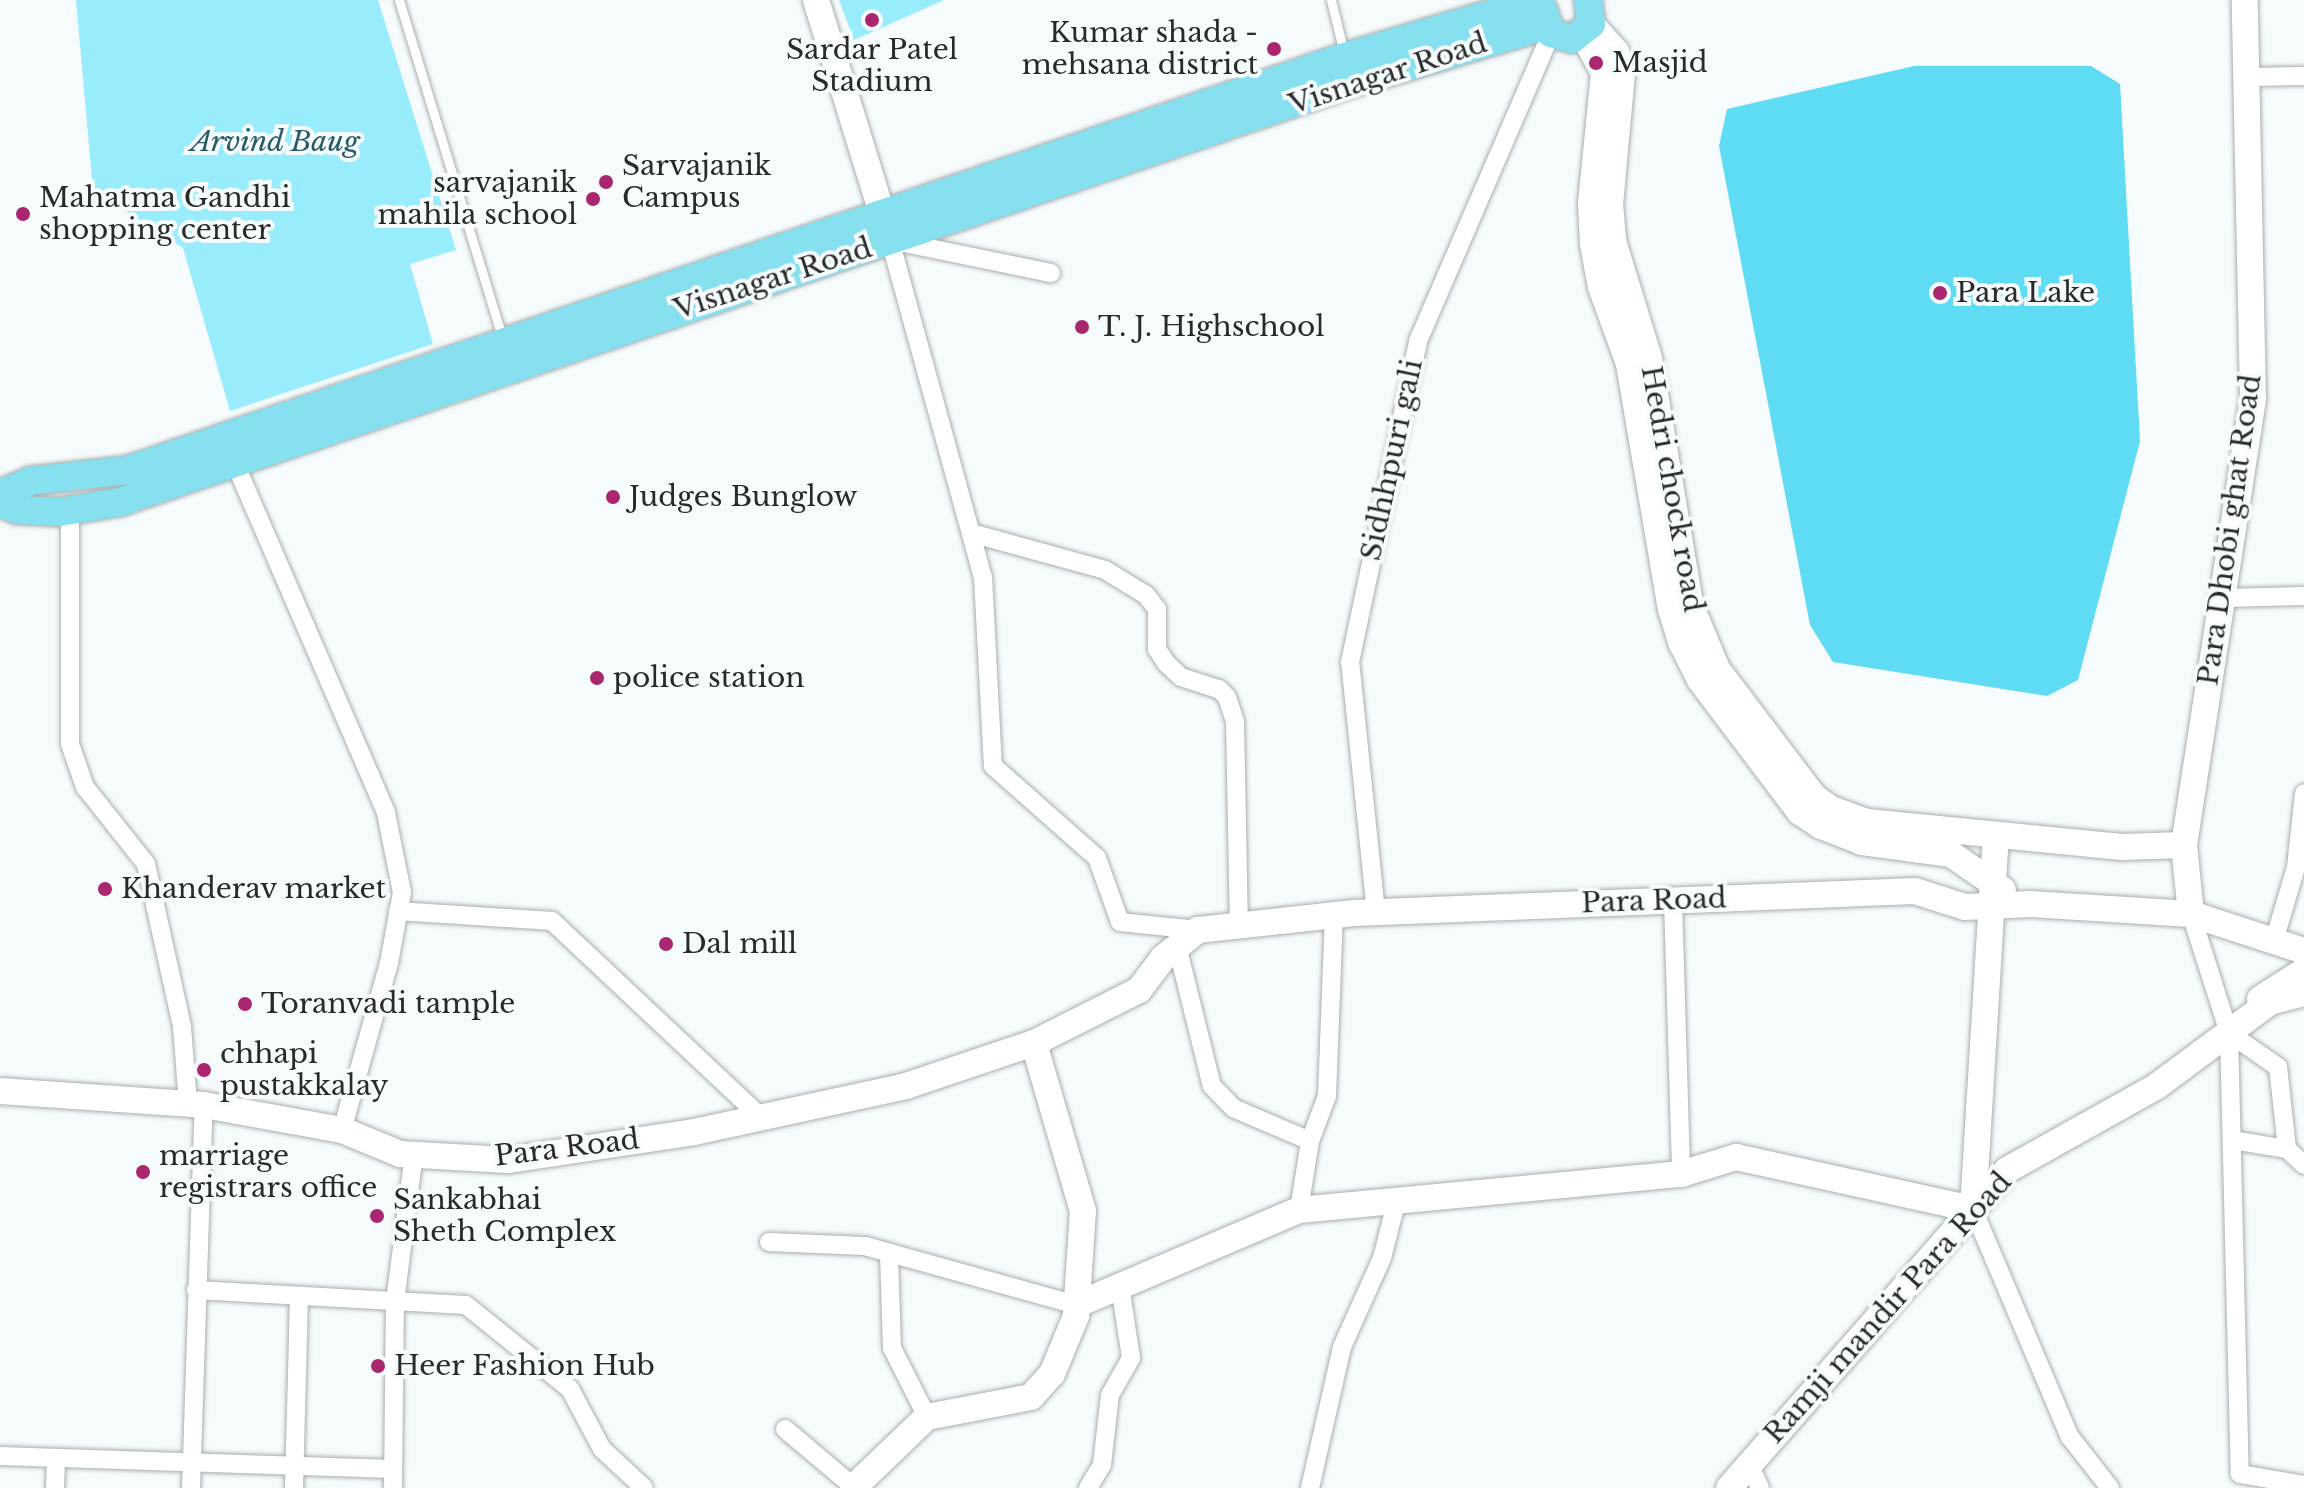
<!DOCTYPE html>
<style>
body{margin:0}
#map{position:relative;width:2304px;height:1488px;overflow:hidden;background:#f6fcfd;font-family:"Libre Baskerville",serif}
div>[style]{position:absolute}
.green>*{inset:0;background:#98ecfc}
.water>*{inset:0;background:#5fdcf3}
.roads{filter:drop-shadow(0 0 2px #a9aeaf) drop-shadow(0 0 2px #a9aeaf)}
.lane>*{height:9px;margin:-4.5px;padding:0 4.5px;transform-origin:4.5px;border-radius:4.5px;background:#fff}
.street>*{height:18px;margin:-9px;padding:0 9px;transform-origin:9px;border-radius:9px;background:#fff}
.secondary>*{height:26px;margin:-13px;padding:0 13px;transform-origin:13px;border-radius:13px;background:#fff}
.primary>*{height:28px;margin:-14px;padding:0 14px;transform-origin:14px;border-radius:14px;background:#86e0ef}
.dots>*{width:22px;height:22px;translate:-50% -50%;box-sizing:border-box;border:4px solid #f6fcfd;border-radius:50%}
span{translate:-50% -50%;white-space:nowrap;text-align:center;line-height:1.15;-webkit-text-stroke:8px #f6fcfd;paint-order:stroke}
.poi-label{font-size:28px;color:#292b2b}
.right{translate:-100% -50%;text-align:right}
.left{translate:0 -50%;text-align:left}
.street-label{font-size:28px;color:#292b2b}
.park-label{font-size:28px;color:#275b65;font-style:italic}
</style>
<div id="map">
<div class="green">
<i style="clip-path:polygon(76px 0,378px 0,456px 250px,410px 264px,433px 344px,230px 411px,183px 248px,93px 190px)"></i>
<i style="clip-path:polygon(839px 0,944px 0,854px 40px)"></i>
</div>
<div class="water">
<i style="clip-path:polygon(1914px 66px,2091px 66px,2120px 84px,2140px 441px,2078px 680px,2047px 696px,1833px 662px,1810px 625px,1719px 146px,1727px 109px)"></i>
</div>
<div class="roads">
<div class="lane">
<i style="left:399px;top:0;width:357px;rotate:73deg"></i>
<i style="left:1331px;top:0;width:55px;rotate:76.2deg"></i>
</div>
<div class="street">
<i style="left:2250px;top:77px;width:54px;rotate:-1.1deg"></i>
<i style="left:1051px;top:273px;width:164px;rotate:-168.4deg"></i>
<i style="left:890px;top:240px;width:350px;rotate:74.6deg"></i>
<i style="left:983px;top:577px;width:189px;rotate:87deg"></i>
<i style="left:993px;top:766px;width:139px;rotate:41.5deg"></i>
<i style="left:1097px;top:858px;width:68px;rotate:70.2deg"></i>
<i style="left:1120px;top:922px;width:78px;rotate:5.9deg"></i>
<i style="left:231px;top:454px;width:391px;rotate:66.6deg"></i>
<i style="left:386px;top:813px;width:81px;rotate:78.6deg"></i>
<i style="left:402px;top:892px;width:72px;rotate:100.4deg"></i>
<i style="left:389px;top:963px;width:173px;rotate:105.7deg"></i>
<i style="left:70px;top:510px;width:234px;rotate:90deg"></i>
<i style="left:70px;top:744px;width:46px;rotate:70.8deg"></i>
<i style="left:85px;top:787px;width:98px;rotate:51.6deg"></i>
<i style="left:146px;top:864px;width:167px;rotate:77.5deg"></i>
<i style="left:182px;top:1027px;width:77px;rotate:85.5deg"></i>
<i style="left:971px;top:533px;width:139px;rotate:15.4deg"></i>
<i style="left:1105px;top:570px;width:48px;rotate:31.4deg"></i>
<i style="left:1146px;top:595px;width:18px;rotate:52deg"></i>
<i style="left:1157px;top:609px;width:40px;rotate:90deg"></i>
<i style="left:1157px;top:649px;width:17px;rotate:57deg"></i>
<i style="left:1166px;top:663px;width:21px;rotate:43deg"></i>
<i style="left:1181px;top:677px;width:40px;rotate:18deg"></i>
<i style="left:1219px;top:689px;width:11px;rotate:45deg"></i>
<i style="left:1227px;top:697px;width:25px;rotate:72deg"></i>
<i style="left:1235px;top:721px;width:204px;rotate:88.9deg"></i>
<i style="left:2222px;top:598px;width:82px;rotate:-1.4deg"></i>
<i style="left:1673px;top:900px;width:274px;rotate:88.3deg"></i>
<i style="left:398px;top:911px;width:154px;rotate:3.7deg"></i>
<i style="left:552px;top:921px;width:287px;rotate:43.2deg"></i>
<i style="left:1376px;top:912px;width:251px;rotate:-95.9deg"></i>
<i style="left:1350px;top:662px;width:328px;rotate:-78deg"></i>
<i style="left:1418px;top:341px;width:335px;rotate:-66.6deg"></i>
<i style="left:2191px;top:914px;width:125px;rotate:72.3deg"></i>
<i style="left:2229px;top:1033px;width:60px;rotate:34.8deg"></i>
<i style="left:2278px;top:1067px;width:82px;rotate:83.7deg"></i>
<i style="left:2287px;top:1149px;width:23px;rotate:43deg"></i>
<i style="left:2274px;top:941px;width:77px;rotate:-73.4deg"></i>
<i style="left:2296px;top:867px;width:74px;rotate:-83.8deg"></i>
<i style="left:1177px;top:946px;width:144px;rotate:76deg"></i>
<i style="left:1212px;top:1086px;width:30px;rotate:46deg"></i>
<i style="left:1233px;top:1108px;width:84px;rotate:23.2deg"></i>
<i style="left:2229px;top:1033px;width:441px;rotate:88.6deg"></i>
<i style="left:2240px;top:1474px;width:65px;rotate:9.8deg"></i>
<i style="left:2233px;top:1140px;width:55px;rotate:9.5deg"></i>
<i style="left:1973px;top:1209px;width:248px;rotate:67deg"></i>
<i style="left:2070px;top:1437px;width:65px;rotate:51.9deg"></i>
<i style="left:1299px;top:1210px;width:70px;rotate:-80.9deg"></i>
<i style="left:1310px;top:1141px;width:48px;rotate:-69.3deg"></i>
<i style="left:1327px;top:1096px;width:179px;rotate:-87.8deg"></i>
<i style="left:769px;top:1242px;width:96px;rotate:2.4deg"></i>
<i style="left:865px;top:1246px;width:219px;rotate:15.6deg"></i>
<i style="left:889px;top:1254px;width:94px;rotate:88.2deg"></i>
<i style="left:892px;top:1348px;width:77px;rotate:63.1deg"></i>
<i style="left:196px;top:1290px;width:270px;rotate:3.2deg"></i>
<i style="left:466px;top:1305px;width:134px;rotate:38.9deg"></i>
<i style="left:570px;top:1389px;width:68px;rotate:61.9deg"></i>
<i style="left:602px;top:1449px;width:57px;rotate:42.9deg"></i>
<i style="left:785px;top:1429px;width:92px;rotate:40.1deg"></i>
<i style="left:0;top:1456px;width:393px;rotate:1.9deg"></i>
<i style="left:1749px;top:1464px;width:26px;rotate:65deg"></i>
<i style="left:55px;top:1488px;width:30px;rotate:-88deg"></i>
<i style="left:191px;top:1488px;width:383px;rotate:-88.1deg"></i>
<i style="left:294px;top:1488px;width:190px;rotate:-88.5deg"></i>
<i style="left:393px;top:1488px;width:186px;rotate:-89.4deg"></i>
<i style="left:395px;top:1302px;width:149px;rotate:-82.7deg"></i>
<i style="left:1088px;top:1488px;width:27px;rotate:-59deg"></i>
<i style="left:1102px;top:1465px;width:70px;rotate:-83.5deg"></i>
<i style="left:1110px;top:1395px;width:43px;rotate:-60.4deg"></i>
<i style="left:1131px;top:1358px;width:73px;rotate:-98.7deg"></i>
<i style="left:1310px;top:1488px;width:145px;rotate:-77.2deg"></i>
<i style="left:1342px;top:1347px;width:98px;rotate:-65.8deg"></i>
<i style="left:1382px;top:1258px;width:57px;rotate:-75.7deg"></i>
</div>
<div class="secondary">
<i style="left:816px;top:0;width:244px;rotate:72.8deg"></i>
<i style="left:1591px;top:24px;width:38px;rotate:48deg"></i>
<i style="left:1616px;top:52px;width:22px;rotate:74deg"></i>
<i style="left:1622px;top:73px;width:132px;rotate:95.2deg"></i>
<i style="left:1610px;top:204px;width:37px;rotate:85deg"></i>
<i style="left:1613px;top:241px;width:122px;rotate:72.9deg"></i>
<i style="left:1649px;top:358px;width:249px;rotate:80.5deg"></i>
<i style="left:1690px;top:604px;width:70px;rotate:67.4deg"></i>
<i style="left:1717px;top:669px;width:161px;rotate:52.8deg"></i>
<i style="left:1814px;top:797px;width:21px;rotate:35deg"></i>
<i style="left:1831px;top:809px;width:38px;rotate:20deg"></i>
<i style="left:1867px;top:822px;width:256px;rotate:5.6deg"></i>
<i style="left:2122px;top:847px;width:62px;rotate:-1.8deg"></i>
<i style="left:1588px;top:44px;width:33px;rotate:61deg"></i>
<i style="left:1604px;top:73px;width:132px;rotate:95.7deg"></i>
<i style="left:1591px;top:204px;width:40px;rotate:87.1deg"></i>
<i style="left:1593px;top:244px;width:44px;rotate:79.5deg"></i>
<i style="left:1601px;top:287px;width:82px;rotate:70deg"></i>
<i style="left:1629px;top:364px;width:249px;rotate:80.3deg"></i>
<i style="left:1671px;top:609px;width:37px;rotate:73deg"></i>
<i style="left:1682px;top:644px;width:40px;rotate:63.4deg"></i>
<i style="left:1700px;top:680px;width:166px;rotate:52.9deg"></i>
<i style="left:1800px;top:812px;width:25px;rotate:34deg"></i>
<i style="left:1821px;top:826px;width:44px;rotate:21.3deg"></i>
<i style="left:1862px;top:842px;width:90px;rotate:7.7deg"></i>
<i style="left:1951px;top:854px;width:63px;rotate:34.7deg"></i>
<i style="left:2191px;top:914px;width:69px;rotate:-95.8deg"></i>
<i style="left:2184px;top:845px;width:452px;rotate:-81.2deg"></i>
<i style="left:2253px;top:398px;width:398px;rotate:-91.2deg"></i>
<i style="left:2260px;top:999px;width:52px;rotate:-32.5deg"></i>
<i style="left:0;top:1091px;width:204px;rotate:3.9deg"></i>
<i style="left:204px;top:1105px;width:140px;rotate:10.3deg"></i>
<i style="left:342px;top:1130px;width:63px;rotate:22.5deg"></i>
<i style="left:400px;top:1154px;width:109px;rotate:3.2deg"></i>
<i style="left:509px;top:1160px;width:187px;rotate:-8.6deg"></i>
<i style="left:694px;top:1132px;width:217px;rotate:-12.2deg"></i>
<i style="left:906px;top:1086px;width:135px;rotate:-18.6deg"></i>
<i style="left:1034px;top:1043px;width:118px;rotate:-26.8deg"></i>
<i style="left:1139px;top:990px;width:40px;rotate:-53deg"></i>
<i style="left:1163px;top:958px;width:45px;rotate:-38.7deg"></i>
<i style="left:1198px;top:930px;width:158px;rotate:-6.2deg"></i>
<i style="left:1355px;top:913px;width:560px;rotate:-2.25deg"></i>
<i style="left:1915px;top:891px;width:52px;rotate:17.7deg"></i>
<i style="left:1965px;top:907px;width:66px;rotate:-2.6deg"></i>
<i style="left:2031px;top:904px;width:160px;rotate:3.6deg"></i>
<i style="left:2191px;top:914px;width:119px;rotate:18.1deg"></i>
<i style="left:1076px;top:1305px;width:242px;rotate:-23.1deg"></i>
<i style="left:1299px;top:1210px;width:384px;rotate:-5.4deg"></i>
<i style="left:1681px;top:1174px;width:58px;rotate:-17.2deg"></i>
<i style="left:1736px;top:1157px;width:243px;rotate:12.4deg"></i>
<i style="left:1973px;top:1209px;width:375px;rotate:-86.5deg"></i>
<i style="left:853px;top:1488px;width:103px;rotate:-43.8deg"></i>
<i style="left:927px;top:1417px;width:106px;rotate:-10.9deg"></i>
<i style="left:1031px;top:1397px;width:31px;rotate:-48deg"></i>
<i style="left:1052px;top:1374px;width:63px;rotate:-67.5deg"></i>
<i style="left:1076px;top:1316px;width:105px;rotate:-86.2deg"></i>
<i style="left:1083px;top:1211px;width:175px;rotate:-106.3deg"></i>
<i style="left:1729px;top:1488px;width:422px;rotate:-48.8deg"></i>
<i style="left:2007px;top:1170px;width:172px;rotate:-29.2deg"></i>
<i style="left:2157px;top:1086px;width:141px;rotate:-36.6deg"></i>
<i style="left:2270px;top:1002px;width:35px;rotate:-15deg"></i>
</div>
<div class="primary">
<i style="left:1543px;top:9px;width:25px;rotate:72deg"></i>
<i style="left:1551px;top:33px;width:22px;rotate:16deg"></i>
<i style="left:1572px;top:39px;width:24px;rotate:-38deg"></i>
<i style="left:1591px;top:24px;width:24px;rotate:-97deg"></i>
<i style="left:0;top:494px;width:33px;rotate:-23deg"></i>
<i style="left:30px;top:481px;width:99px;rotate:-6.4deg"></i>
<i style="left:128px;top:470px;width:1285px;rotate:-18.75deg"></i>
<i style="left:1345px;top:57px;width:200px;rotate:-16.5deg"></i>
<i style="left:0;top:503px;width:19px;rotate:21deg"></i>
<i style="left:18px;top:510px;width:42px;rotate:2.7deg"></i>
<i style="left:60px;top:512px;width:61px;rotate:-9.5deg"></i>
<i style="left:120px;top:502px;width:1301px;rotate:-18.78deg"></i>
<i style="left:1352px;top:83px;width:201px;rotate:-16.5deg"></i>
</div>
</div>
<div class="dots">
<i style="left:872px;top:20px;background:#aa266f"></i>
<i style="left:1274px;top:49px;background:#aa266f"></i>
<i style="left:1596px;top:63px;background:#aa266f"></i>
<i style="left:606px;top:182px;background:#aa266f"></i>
<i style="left:593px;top:199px;background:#aa266f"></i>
<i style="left:23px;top:214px;background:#aa266f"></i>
<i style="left:1940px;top:293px;background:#aa266f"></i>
<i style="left:1082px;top:327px;background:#aa266f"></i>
<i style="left:613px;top:497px;background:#aa266f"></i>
<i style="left:597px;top:678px;background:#aa266f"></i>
<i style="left:105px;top:889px;background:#aa266f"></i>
<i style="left:666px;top:944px;background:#aa266f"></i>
<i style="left:245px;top:1004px;background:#aa266f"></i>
<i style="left:204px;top:1070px;background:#aa266f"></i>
<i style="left:143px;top:1172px;background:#aa266f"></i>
<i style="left:377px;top:1216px;background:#aa266f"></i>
<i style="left:378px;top:1366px;background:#aa266f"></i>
</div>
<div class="poi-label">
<span class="right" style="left:1258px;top:49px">Kumar shada -<br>mehsana district</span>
<span style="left:872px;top:66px">Sardar Patel<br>Stadium</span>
<span class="left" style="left:1612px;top:63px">Masjid</span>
<span class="left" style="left:622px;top:182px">Sarvajanik<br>Campus</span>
<span class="right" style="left:577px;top:199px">sarvajanik<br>mahila school</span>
<span class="left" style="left:39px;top:214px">Mahatma Gandhi<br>shopping center</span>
<span class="left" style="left:1956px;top:293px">Para Lake</span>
<span class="left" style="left:1098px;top:327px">T. J. Highschool</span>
<span class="left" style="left:629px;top:497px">Judges Bunglow</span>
<span class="left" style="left:613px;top:678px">police station</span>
<span class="left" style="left:121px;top:889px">Khanderav market</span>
<span class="left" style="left:682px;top:944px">Dal mill</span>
<span class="left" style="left:261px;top:1004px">Toranvadi tample</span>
<span class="left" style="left:220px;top:1070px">chhapi<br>pustakkalay</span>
<span class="left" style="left:159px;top:1172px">marriage<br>registrars office</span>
<span class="left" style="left:393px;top:1216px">Sankabhai<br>Sheth Complex</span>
<span class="left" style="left:394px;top:1366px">Heer Fashion Hub</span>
</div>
<div class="street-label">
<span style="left:1388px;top:74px;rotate:-18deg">Visnagar Road</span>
<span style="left:773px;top:279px;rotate:-18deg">Visnagar Road</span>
<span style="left:1392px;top:460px;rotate:-78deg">Sidhhpuri gali</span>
<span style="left:1672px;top:489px;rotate:80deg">Hedri chock road</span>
<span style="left:2230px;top:530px;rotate:-82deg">Para Dhobi ghat Road</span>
<span style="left:1654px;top:901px;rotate:-2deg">Para Road</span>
<span style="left:567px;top:1148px;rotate:-7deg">Para Road</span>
<span style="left:1888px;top:1308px;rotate:-48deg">Ramji mandir Para Road</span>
</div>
<div class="park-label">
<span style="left:275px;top:142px">Arvind Baug</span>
</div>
</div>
